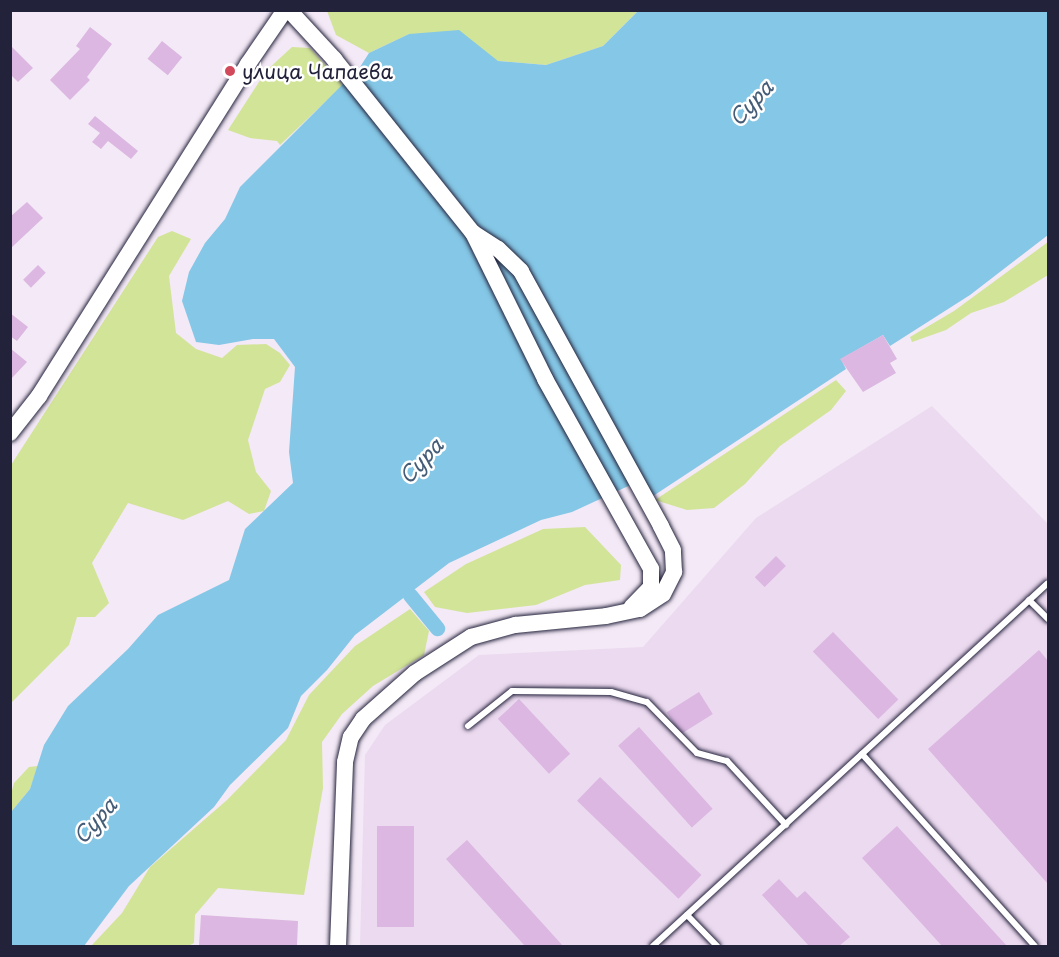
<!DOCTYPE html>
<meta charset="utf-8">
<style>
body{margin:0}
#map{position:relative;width:1059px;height:957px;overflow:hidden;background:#f4e9f6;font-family:"Playpen Sans",sans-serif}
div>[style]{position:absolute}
.built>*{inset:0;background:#ecdaf0}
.green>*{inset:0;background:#d2e498}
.water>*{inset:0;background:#85c7e6}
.canal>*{height:15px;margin:-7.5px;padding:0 7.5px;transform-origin:7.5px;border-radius:7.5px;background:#85c7e6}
.building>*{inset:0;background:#dbb7e1;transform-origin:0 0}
.roads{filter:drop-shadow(0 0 2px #22223b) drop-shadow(0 0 2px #22223b)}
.service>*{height:6px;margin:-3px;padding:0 3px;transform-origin:3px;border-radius:3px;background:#fff}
.secondary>*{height:16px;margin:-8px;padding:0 8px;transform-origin:8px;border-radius:8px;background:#fff}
.dots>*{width:16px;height:16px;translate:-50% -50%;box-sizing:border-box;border:3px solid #fff;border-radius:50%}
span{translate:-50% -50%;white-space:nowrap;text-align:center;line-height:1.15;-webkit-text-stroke:5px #fff;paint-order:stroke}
.poi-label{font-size:20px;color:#22223b}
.left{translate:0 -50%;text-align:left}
.water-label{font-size:21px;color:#455c77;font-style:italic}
.frame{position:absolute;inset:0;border:12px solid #22223b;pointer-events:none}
</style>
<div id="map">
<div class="built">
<i style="clip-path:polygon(932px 406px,1048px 524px,1048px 946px,360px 946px,365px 755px,385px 725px,479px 655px,643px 647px,756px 518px)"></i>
</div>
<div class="green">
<i style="clip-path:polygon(327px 11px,638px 11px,603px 46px,546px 65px,498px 61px,409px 34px,369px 53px,336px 35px)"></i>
<i style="clip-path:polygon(292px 47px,310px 48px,343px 85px,280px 145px,277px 141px,250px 138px,228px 130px,266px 71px)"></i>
<i style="clip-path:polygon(172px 231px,191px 239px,169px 276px,176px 333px,196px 349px,222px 358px,237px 345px,266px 344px,280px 353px,290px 365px,280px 382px,265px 389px,248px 440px,256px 472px,271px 491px,264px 511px,249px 514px,228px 501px,183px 520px,128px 503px,92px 563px,109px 603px,95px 617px,77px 617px,69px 645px,11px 703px,11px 465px,158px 237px)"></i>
<i style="clip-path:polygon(1048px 242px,1048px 275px,1004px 302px,971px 313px,946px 330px,912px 342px,910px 337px,954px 311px)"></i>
<i style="clip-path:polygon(836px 380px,846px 391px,831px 410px,780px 446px,745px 484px,714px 508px,687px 510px,655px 500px)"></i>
<i style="clip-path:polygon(585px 527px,621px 565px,620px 580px,585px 585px,536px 605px,467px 613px,435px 607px,424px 592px,466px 564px,543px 529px)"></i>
<i style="clip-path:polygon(410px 609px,429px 631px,424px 655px,373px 686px,342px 714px,322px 742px,323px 788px,304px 895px,218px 888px,195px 915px,194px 943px,188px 946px,91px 946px,122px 913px,150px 867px,227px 800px,286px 740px,309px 695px,355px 646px)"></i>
<i style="clip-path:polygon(38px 766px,30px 789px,11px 812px,11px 794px,14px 783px,29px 767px)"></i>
</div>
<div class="water">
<i style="clip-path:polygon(638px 11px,1048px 11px,1048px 235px,970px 295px,890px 346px,883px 335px,841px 359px,846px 369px,647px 500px,637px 482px,572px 512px,541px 520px,449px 563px,355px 635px,327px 670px,301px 696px,288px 728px,230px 785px,214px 807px,129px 886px,84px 946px,11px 946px,11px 812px,30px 789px,44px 745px,68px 706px,128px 649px,158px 615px,229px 580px,245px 529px,293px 483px,289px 452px,295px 367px,274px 339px,253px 339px,219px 345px,196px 342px,182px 301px,189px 272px,205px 243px,225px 219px,240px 187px,360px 67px,369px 53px,409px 34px,459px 30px,498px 61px,546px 65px,603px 46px)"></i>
</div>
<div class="canal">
<i style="left:410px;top:595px;width:43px;rotate:50.7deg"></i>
</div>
<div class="building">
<i style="clip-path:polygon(90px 27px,112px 44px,87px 77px,90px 80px,70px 100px,50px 80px,80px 49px,76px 46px)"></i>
<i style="left:162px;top:41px;width:26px;height:23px;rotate:39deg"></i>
<i style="clip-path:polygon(10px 45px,33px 68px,18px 82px,10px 74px)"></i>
<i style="clip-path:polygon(95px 116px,138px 151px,131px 159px,108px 141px,101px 149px,92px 142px,100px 133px,88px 124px)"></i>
<i style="clip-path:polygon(27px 202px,43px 218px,10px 249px,10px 217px)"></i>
<i style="left:38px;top:265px;width:11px;height:21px;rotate:45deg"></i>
<i style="clip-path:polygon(10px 313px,28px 327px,17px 341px,10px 336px)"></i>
<i style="clip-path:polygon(883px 335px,897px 359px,890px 363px,896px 373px,863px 392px,840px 359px)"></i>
<i style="clip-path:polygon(10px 348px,27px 362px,10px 380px)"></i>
<i style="left:776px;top:556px;width:14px;height:30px;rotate:45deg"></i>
<i style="left:833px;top:632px;width:94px;height:28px;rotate:46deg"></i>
<i style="clip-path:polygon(1039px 650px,1048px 661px,1048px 884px,928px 749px)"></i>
<i style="left:699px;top:692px;width:26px;height:38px;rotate:58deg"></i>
<i style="left:519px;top:699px;width:75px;height:29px;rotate:47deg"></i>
<i style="left:639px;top:727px;width:110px;height:28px;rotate:48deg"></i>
<i style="left:600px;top:777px;width:141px;height:33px;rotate:44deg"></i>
<i style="left:377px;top:826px;width:37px;height:101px"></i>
<i style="clip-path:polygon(897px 826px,1007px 946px,942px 946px,862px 858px)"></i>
<i style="clip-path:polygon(467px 840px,563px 946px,525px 946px,446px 859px)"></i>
<i style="clip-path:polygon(779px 879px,797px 898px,805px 891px,850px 937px,839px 946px,809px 946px,762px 895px)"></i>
<i style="clip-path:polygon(201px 915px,298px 921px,297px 946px,199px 946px)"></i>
</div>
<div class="roads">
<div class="service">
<i style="left:1029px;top:600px;width:27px;rotate:45deg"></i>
<i style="left:468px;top:726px;width:56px;rotate:-38.5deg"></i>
<i style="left:512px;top:691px;width:99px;rotate:0.6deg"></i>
<i style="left:611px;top:692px;width:37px;rotate:16deg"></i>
<i style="left:647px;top:702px;width:71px;rotate:45.6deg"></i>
<i style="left:697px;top:753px;width:31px;rotate:15deg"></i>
<i style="left:727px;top:761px;width:87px;rotate:47.3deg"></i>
<i style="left:862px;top:754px;width:258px;rotate:48deg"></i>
<i style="left:687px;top:915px;width:43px;rotate:45.9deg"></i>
<i style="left:653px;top:946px;width:536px;rotate:-42.58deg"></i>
</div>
<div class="secondary">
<i style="left:289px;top:10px;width:67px;rotate:47.4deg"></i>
<i style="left:334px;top:59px;width:223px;rotate:51.4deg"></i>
<i style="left:473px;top:233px;width:163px;rotate:63.7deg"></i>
<i style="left:545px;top:379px;width:218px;rotate:60.8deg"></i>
<i style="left:651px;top:569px;width:18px;rotate:90deg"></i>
<i style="left:651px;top:587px;width:28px;rotate:134deg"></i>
<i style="left:10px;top:433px;width:47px;rotate:-51.9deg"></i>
<i style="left:39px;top:396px;width:392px;rotate:-57.8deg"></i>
<i style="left:248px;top:64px;width:65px;rotate:-55.6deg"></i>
<i style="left:338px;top:946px;width:184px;rotate:-87.8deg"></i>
<i style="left:345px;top:762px;width:26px;rotate:-77deg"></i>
<i style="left:351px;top:737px;width:22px;rotate:-56deg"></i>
<i style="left:363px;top:719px;width:69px;rotate:-41.5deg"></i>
<i style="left:415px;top:673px;width:67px;rotate:-32.7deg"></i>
<i style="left:471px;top:637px;width:46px;rotate:-15.3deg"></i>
<i style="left:515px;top:625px;width:91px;rotate:-5.6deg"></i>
<i style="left:606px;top:616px;width:35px;rotate:-12deg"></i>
<i style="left:640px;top:609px;width:27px;rotate:-33deg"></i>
<i style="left:663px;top:594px;width:25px;rotate:-63deg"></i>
<i style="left:674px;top:572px;width:22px;rotate:-93deg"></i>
<i style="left:673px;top:550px;width:27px;rotate:-117deg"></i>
<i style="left:661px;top:526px;width:291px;rotate:-118.8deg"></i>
<i style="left:521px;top:271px;width:32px;rotate:-136deg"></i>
<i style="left:498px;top:249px;width:30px;rotate:-147deg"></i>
</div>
</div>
<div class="dots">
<i style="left:230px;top:71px;background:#d1495b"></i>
</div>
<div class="poi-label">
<span class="left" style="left:242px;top:71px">улица Чапаева</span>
</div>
<div class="water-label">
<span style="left:750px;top:102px;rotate:-47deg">Сура</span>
<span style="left:420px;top:460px;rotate:-47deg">Сура</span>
<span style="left:94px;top:820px;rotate:-48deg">Сура</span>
</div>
<div class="frame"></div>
</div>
